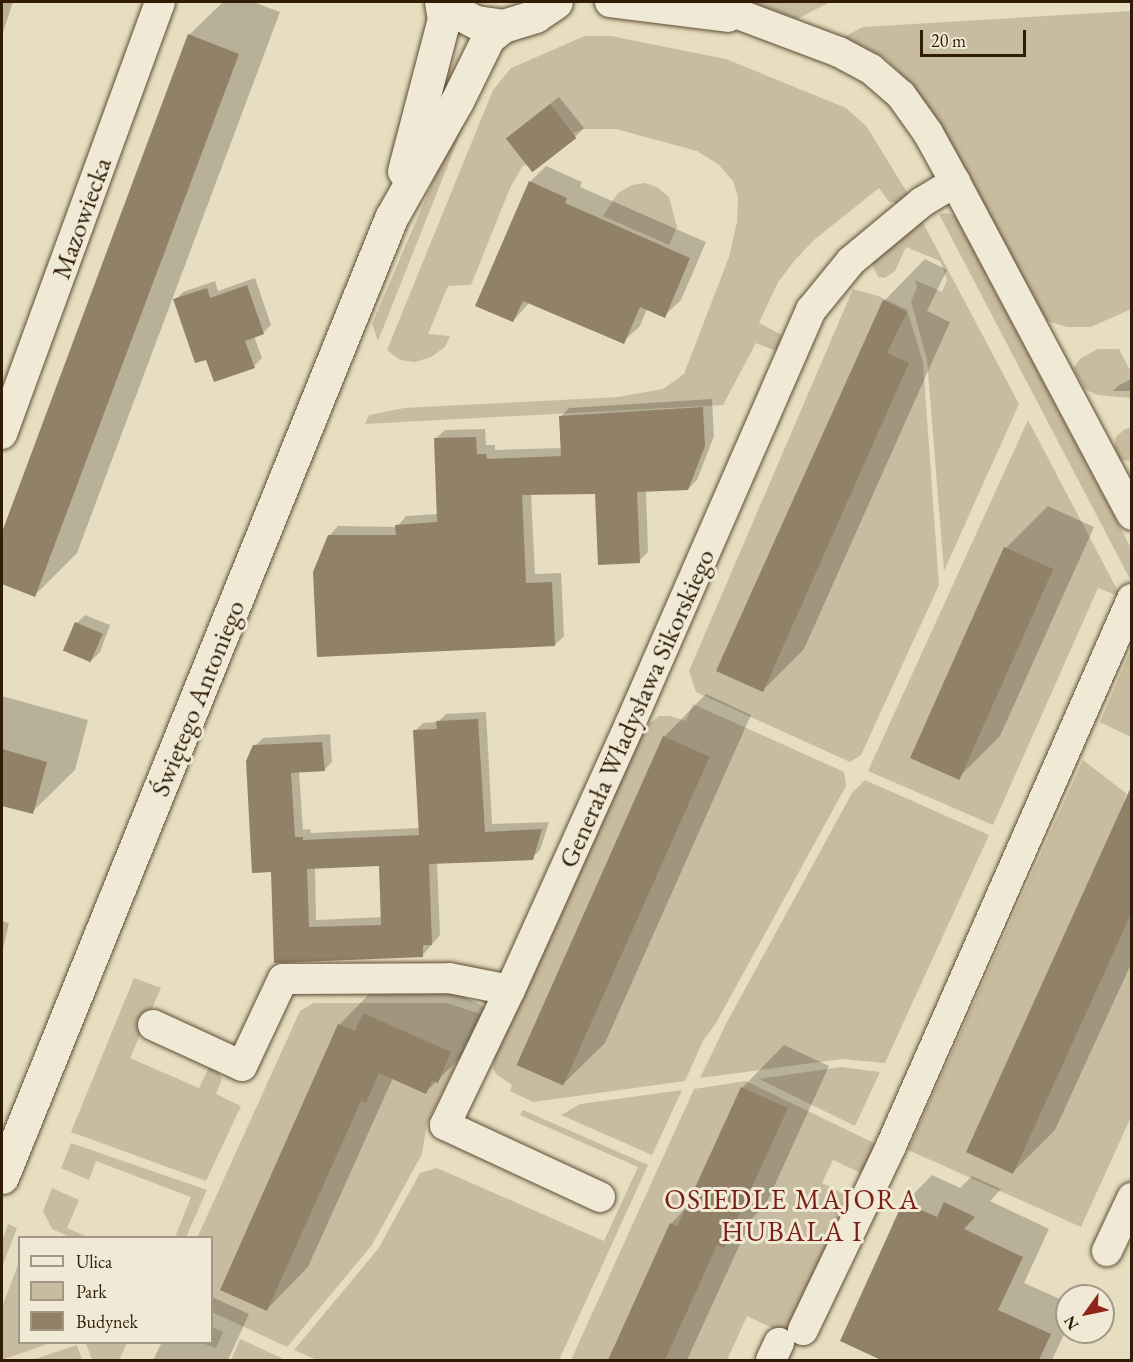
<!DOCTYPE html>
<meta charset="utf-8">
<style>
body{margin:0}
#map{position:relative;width:1133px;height:1362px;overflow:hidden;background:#e7ddc0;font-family:"EB Garamond",serif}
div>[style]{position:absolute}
.green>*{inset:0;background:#c8bca0}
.shadow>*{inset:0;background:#0003}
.building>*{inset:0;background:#908167;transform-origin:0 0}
.roads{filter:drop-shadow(0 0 2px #5e4d34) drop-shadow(0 0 2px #5e4d34)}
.street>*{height:30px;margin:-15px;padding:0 15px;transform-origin:15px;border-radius:15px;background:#efe9d6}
.secondary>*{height:33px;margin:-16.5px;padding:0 16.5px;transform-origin:16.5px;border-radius:16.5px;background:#efe9d6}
span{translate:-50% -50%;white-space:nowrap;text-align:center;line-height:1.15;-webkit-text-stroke:6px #efe9d6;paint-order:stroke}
.street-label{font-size:27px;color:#311d06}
.neighbourhood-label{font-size:28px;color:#7a1f14;letter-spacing:1.5px}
.frame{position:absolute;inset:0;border:3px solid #311d06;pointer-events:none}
.legend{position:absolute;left:18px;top:1236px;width:195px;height:108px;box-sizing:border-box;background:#efe9d6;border:2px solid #a39783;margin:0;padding:8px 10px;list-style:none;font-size:18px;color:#311d06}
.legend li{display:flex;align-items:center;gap:12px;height:30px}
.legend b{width:30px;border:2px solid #a39783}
.north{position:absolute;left:1055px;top:1284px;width:60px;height:60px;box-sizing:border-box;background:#efe9d6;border:2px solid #a39783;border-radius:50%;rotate:237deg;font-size:16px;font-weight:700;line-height:24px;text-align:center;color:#311d06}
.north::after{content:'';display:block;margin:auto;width:21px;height:27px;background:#8f2418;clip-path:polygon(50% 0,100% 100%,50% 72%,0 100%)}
.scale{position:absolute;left:920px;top:30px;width:106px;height:27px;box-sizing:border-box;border:3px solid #311d06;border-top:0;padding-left:8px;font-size:18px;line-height:21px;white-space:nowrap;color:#311d06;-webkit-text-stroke:4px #efe9d6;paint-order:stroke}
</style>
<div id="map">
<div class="green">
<i style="clip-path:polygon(751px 2px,830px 2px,797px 19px)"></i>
<i style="clip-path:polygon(1131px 11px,1131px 309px,1091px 327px,1067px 327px,1047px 321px,942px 126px,913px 86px,885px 58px,844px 37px,863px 27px)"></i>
<i style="clip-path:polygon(585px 36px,611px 36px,726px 59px,846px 108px,867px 127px,911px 199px,903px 204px,889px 202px,879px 188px,814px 240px,795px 260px,778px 282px,759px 323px,782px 335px,776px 351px,756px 343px,723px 405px,365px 424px,369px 415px,404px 408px,618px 397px,663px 389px,684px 374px,729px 257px,737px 222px,738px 197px,733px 181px,718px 164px,697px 151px,616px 129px,584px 129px,561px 138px,522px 167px,510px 188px,471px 285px,448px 286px,428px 334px,450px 336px,445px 347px,431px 357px,415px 362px,400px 360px,387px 350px,493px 90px,511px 68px)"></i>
<i style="clip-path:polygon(463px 119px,465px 122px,378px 341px,372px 324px,443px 158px)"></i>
<i style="clip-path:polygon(645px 183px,657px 187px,669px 197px,677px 227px,669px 245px,603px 216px,618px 193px,632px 185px)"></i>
<i style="clip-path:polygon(947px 213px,955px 216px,1131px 548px,1131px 581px,939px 214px)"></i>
<i style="clip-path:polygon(921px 219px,1019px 404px,944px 571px,927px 360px,911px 301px,917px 288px,915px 280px,942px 292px,947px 280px,940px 261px,906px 247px,895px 271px,885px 278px,878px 277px,870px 259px)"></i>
<i style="clip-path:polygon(853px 289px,878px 296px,907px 310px,923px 362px,939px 585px,861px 755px,850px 762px,696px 692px,689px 671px)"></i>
<i style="clip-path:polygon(1098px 349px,1119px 349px,1131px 372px,1131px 398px,1097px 395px,1085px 389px,1073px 368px,1081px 358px)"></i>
<i style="clip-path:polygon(1028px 420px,1121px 597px,1098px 588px,993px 825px,868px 771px)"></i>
<i style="clip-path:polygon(1131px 428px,1131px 461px,1120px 460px,1114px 448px,1116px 437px,1125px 429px)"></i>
<i style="clip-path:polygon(1131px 649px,1131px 737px,1100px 722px)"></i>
<i style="clip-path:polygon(693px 704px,844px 772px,846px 786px,716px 1023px,703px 1041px,685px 1081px,533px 1102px,510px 1091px,512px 1085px,496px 1074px,493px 1068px,494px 1056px,643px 729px,659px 716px,670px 716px,686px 721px)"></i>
<i style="clip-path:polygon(1083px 760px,1127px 794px,1124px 801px,1131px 805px,1131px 1117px,1081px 1227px,908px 1150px)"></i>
<i style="clip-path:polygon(865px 780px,989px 835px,885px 1063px,842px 1059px,700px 1078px,727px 1022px,852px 793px)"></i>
<i style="clip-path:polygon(134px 978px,161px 988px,130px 1058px,199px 1088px,210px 1065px,215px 1067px,222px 1079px,216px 1094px,241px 1106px,206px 1181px,71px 1132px)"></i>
<i style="clip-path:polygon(313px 1003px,447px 1003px,481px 1014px,427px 1123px,422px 1154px,372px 1245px,287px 1347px,212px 1312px,212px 1238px,197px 1238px,300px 1011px)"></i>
<i style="clip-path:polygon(841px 1067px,880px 1072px,855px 1126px,759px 1079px)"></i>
<i style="clip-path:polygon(746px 1081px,876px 1144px,863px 1174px,833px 1160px,822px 1183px,852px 1198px,788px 1335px,747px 1316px,727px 1360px,571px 1360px,694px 1089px)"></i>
<i style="clip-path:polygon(682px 1090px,652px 1155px,561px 1115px,580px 1104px)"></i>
<i style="clip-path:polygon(523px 1110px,648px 1165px,559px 1360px,317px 1360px,294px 1350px,378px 1249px,420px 1173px,437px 1168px,604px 1241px,638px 1167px,520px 1115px)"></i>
<i style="clip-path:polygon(71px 1143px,207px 1190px,186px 1237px,175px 1237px,191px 1197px,96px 1161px,89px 1180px,61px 1168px)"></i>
<i style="clip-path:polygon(52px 1188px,79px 1200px,67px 1228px,88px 1237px,70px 1237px,52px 1229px,43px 1211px)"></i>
<i style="clip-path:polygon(8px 1224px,17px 1228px,2px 1267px,2px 1241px)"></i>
<i style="clip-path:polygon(19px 1262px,20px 1342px,50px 1343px,2px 1360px,2px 1307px)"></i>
<i style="clip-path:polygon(212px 1327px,223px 1332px,216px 1348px,202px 1343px,212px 1342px)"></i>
<i style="clip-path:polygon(240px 1339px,286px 1360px,231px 1360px)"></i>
<i style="clip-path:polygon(86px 1343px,86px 1342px,127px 1343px,119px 1360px,92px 1360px)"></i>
<i style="clip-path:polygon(77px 1345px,82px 1360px,32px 1360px)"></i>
</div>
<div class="shadow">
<i style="clip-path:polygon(2px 2px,13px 2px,2px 35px)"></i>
<i style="clip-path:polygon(223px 2px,253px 2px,280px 12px,77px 553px,35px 595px,2px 582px,2px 536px,189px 35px)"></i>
<i style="clip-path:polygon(559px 97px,584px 128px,576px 136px,508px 138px)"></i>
<i style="clip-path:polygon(546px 166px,582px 182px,580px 187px,706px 242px,681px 300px,664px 316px,647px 309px,640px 326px,623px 342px,530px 302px,513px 321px,530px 182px)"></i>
<i style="clip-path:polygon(925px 259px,947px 270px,927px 311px,950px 322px,804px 649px,763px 690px,884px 301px)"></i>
<i style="clip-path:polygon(255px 278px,271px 325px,263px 333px,254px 336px,262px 358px,254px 366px,207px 358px,175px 300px,183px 292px,215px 281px,218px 291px)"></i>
<i style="clip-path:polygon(1132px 379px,1132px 391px,1113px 391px,1119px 385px)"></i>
<i style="clip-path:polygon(712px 399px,714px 436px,697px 480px,688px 489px,646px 490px,648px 552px,639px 561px,596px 492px,531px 494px,535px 574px,561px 573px,564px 636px,555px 645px,329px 536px,338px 526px,397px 527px,406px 516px,438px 514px,435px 439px,445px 430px,485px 429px,486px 445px,495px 445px,495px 450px,562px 448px,560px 417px,569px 408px)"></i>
<i style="clip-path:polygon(1048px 506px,1094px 527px,1000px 736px,958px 778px,912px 757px,1006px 548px)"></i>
<i style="clip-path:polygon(85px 615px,110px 625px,100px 652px,92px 660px,77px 623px)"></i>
<i style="clip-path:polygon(706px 694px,751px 715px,605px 1043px,562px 1085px,664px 737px)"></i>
<i style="clip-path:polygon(2px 696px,88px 720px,75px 770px,32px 812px,2px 804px)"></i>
<i style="clip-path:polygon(evenodd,486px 712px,492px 824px,549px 822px,540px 850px,532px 858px,437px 862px,440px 935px,422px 956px,275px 962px,272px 871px,255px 746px,263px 738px,330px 734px,332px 762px,324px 770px,299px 771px,303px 830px,310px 829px,311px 833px,420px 828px,415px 731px,423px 723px,438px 722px,446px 714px,486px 712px,381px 865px,383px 917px,316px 920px,315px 868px,381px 865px)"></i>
<i style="clip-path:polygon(1132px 809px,1132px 962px,1055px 1130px,1013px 1172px,1117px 824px)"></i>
<i style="clip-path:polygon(2px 921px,9px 923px,2px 953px)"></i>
<i style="clip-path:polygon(407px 971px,492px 1010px,479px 1039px,425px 1093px,393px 1078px,308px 1267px,266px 1310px,339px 1025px,381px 982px)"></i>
<i style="clip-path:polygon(784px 1045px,829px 1066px,766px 1204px,751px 1220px,687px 1360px,609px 1360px,671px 1224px,688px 1206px,742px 1088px)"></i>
<i style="clip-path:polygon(932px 1175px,960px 1188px,972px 1176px,1001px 1189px,990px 1201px,1049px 1229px,1024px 1283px,1067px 1302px,1067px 1328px,1052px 1360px,884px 1360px,842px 1340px,905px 1203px)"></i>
<i style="clip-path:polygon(212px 1297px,249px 1314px,228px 1360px,153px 1360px,162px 1342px,212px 1342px)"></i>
</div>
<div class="building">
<i style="clip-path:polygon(188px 34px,239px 54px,35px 597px,2px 584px,2px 532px)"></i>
<i style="left:550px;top:104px;width:43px;height:56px;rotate:52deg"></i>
<i style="clip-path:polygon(529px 181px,567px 198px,565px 203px,690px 258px,665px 318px,640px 307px,624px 344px,523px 301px,513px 322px,475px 306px)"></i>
<i style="clip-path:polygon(247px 285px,264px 334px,245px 341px,255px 368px,214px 382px,206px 360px,195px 363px,173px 299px,207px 288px,210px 298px)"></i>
<i style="clip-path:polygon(883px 300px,907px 312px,887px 353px,909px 363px,763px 692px,716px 671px)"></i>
<i style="clip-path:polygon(703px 407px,705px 446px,688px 490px,637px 492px,640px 563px,598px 565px,595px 494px,522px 495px,526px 583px,552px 582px,555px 646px,317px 657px,313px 572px,328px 535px,396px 535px,395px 525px,437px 522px,434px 438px,476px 437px,477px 454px,486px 454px,487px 459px,561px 456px,559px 416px)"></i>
<i style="left:1004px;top:547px;width:54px;height:231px;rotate:24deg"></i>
<i style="left:75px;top:622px;width:30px;height:31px;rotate:23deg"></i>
<i style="clip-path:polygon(evenodd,478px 719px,485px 832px,542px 829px,533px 860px,429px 864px,432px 945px,423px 945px,423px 957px,274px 963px,271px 872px,252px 873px,246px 761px,253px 745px,322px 742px,325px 771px,291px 773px,295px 837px,303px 837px,303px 840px,419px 835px,413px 730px,437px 729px,436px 721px,478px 719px,379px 866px,381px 925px,309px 927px,307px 869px,379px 866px)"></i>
<i style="left:663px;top:736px;width:51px;height:360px;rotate:24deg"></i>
<i style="clip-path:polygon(2px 749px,47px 762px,33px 814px,2px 806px)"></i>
<i style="clip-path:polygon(1131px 787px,1131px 914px,1013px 1174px,966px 1152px)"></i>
<i style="clip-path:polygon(363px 1013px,451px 1052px,438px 1083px,432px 1081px,426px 1094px,379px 1073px,366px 1103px,361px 1101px,267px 1311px,220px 1290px,338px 1024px,355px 1031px)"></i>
<i style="clip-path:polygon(741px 1087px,788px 1108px,724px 1248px,717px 1245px,665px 1360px,608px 1360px,670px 1223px,677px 1227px)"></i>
<i style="clip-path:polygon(903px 1202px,937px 1217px,944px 1202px,975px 1217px,964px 1229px,1023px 1257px,998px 1310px,1051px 1334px,1039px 1360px,881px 1360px,840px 1341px)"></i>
</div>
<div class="roads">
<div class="street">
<i style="left:610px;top:2px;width:119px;rotate:7.2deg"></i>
<i style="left:706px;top:2px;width:142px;rotate:20.6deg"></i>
<i style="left:839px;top:52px;width:36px;rotate:28deg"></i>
<i style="left:871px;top:69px;width:40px;rotate:41deg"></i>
<i style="left:901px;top:95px;width:47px;rotate:54.6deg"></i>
<i style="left:928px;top:133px;width:56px;rotate:61.1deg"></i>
<i style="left:955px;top:182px;width:377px;rotate:62deg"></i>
<i style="left:2px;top:434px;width:460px;rotate:-69.9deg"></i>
<i style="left:153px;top:1025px;width:98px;rotate:24.7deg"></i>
<i style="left:242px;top:1066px;width:96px;rotate:-64.8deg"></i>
<i style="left:283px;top:979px;width:166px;rotate:-0.3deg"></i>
<i style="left:449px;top:978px;width:62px;rotate:11.1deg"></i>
<i style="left:600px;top:1197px;width:171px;rotate:-155.1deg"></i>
<i style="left:445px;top:1125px;width:150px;rotate:-64.3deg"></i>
<i style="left:510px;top:990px;width:292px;rotate:-65.7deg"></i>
<i style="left:630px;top:724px;width:452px;rotate:-66.4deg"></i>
<i style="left:811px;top:310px;width:63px;rotate:-50.8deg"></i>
<i style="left:851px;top:261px;width:92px;rotate:-39.7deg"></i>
<i style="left:922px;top:202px;width:39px;rotate:-31deg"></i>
<i style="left:1107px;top:1251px;width:59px;rotate:-64.7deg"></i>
<i style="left:803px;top:1330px;width:204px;rotate:-64.4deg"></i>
<i style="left:891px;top:1146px;width:598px;rotate:-66.22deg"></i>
<i style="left:771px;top:1360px;width:19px;rotate:-65deg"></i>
</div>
<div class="secondary">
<i style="left:446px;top:2px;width:11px;rotate:49deg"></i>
<i style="left:453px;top:10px;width:26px;rotate:28deg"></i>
<i style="left:476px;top:22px;width:27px;rotate:8deg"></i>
<i style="left:503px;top:26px;width:34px;rotate:-17deg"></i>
<i style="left:535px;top:16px;width:25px;rotate:-34deg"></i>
<i style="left:404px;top:171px;width:157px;rotate:-75.3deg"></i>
<i style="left:444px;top:19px;width:17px;rotate:-100deg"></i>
<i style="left:2px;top:1177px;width:1035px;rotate:-67.92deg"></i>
<i style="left:391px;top:218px;width:134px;rotate:-60.6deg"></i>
<i style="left:457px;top:101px;width:70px;rotate:-63.8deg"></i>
<i style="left:488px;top:38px;width:19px;rotate:-39deg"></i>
</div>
</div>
<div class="street-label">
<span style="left:81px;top:218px;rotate:-70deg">Mazowiecka</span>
<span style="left:197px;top:698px;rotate:-68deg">Świętego Antoniego</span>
<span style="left:636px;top:708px;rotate:-66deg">Generała Władysława Sikorskiego</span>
</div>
<div class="neighbourhood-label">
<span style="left:792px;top:1215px">OSIEDLE MAJORA<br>HUBALA I</span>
</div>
<div class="frame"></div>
<ul class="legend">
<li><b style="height:8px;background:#efe9d6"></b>Ulica</li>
<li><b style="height:16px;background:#c8bca0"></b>Park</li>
<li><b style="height:16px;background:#908167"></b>Budynek</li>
</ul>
<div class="north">N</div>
<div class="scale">20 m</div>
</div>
